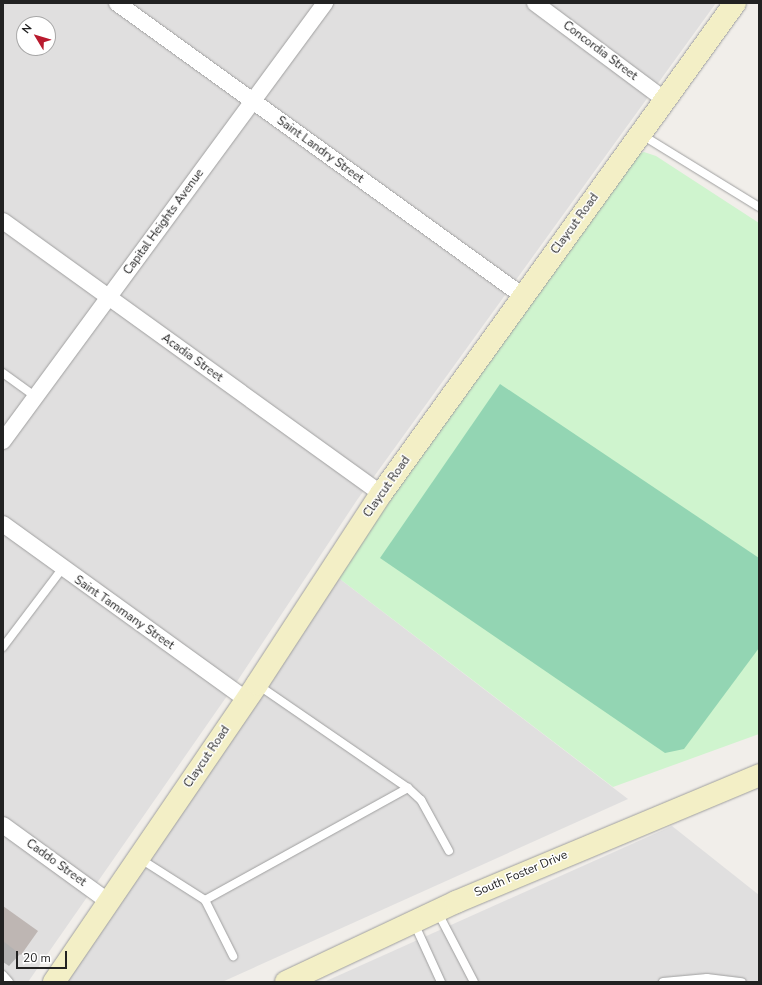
<!DOCTYPE html>
<style>
body{margin:0}
#map{position:relative;width:762px;height:985px;overflow:hidden;background:#f1eeea;font-family:"Nunito Sans",sans-serif}
div>[style]{position:absolute}
.residential>*{inset:0;background:#e0dfdf}
.park>*{inset:0;background:#cff4ce}
.pitch>*{inset:0;background:#93d5b3}
.shadow>*{inset:0;background:#0003}
.building>*{inset:0;background:#beb6b3}
.roads{filter:drop-shadow(0 0 1px #9f9f9f) drop-shadow(0 0 1px #9f9f9f)}
.lane>*{height:8px;margin:-4px;padding:0 4px;transform-origin:4px;border-radius:4px;background:#fff}
.street>*{height:16px;margin:-8px;padding:0 8px;transform-origin:8px;border-radius:8px;background:#fff}
.secondary>*{height:22px;margin:-11px;padding:0 11px;transform-origin:11px;border-radius:11px;background:#f3efc6}
span{translate:-50% -50%;white-space:nowrap;text-align:center;line-height:1.15;-webkit-text-stroke:3px #fff;paint-order:stroke}
.street-label{font-size:12px;color:#222}
.frame{position:absolute;inset:0;border:4px solid #222;pointer-events:none}
.north{position:absolute;left:16px;top:16px;width:40px;height:40px;box-sizing:border-box;background:#fff;border:1px solid #a7a7a7;border-radius:50%;rotate:308deg;font-size:11px;font-weight:700;line-height:16px;text-align:center;color:#222}
.north::after{content:'';display:block;margin:auto;width:14px;height:18px;background:#b91a2e;clip-path:polygon(50% 0,100% 100%,50% 72%,0 100%)}
.scale{position:absolute;left:16px;top:951px;width:51px;height:18px;box-sizing:border-box;border:2px solid #222;border-top:0;padding-left:5px;font-size:12px;line-height:14px;white-space:nowrap;color:#222;-webkit-text-stroke:3px #fff;paint-order:stroke}
</style>
<div id="map">
<div class="residential">
<i style="clip-path:polygon(evenodd,3px 3px,716px 3px,357px 500px,236px 683px,28px 982px,3px 982px,3px 3px,24px 24px,48px 24px,48px 48px,24px 48px,24px 24px)"></i>
<i style="clip-path:polygon(336px 576px,628px 799px,222px 982px,65px 982px)"></i>
<i style="clip-path:polygon(672px 826px,759px 895px,759px 982px,324px 982px)"></i>
</div>
<div class="park">
<i style="clip-path:polygon(644px 152px,656px 156px,759px 223px,759px 734px,613px 787px,336px 576px,408px 470px,638px 154px)"></i>
</div>
<div class="pitch">
<i style="clip-path:polygon(500px 384px,759px 558px,759px 648px,684px 749px,665px 753px,380px 558px)"></i>
</div>
<div class="shadow">
<i style="clip-path:polygon(3px 907px,20px 954px,9px 966px,3px 962px)"></i>
</div>
<div class="building">
<i style="clip-path:polygon(3px 906px,38px 931px,21px 955px,3px 941px)"></i>
</div>
<div class="roads">
<div class="lane">
<i style="left:642px;top:135px;width:137px;rotate:31.6deg"></i>
<i style="left:3px;top:373px;width:39px;rotate:36deg"></i>
<i style="left:3px;top:647px;width:98px;rotate:-52.9deg"></i>
<i style="left:258px;top:685px;width:182px;rotate:34.5deg"></i>
<i style="left:408px;top:788px;width:18px;rotate:43deg"></i>
<i style="left:421px;top:800px;width:58px;rotate:61.2deg"></i>
<i style="left:139px;top:858px;width:78px;rotate:32.5deg"></i>
<i style="left:205px;top:900px;width:63px;rotate:63.4deg"></i>
<i style="left:205px;top:900px;width:232px;rotate:-28.9deg"></i>
<i style="left:437px;top:911px;width:80px;rotate:62.5deg"></i>
<i style="left:414px;top:923px;width:65px;rotate:65.4deg"></i>
<i style="left:3px;top:975px;width:9px;rotate:49deg"></i>
<i style="left:663px;top:982px;width:44px;rotate:-5.2deg"></i>
<i style="left:707px;top:978px;width:35px;rotate:7deg"></i>
</div>
<div class="street">
<i style="left:117px;top:3px;width:501px;rotate:35.82deg"></i>
<i style="left:535px;top:3px;width:162px;rotate:36.7deg"></i>
<i style="left:3px;top:221px;width:466px;rotate:35.8deg"></i>
<i style="left:3px;top:441px;width:544px;rotate:-53.68deg"></i>
<i style="left:3px;top:524px;width:299px;rotate:35.8deg"></i>
<i style="left:3px;top:825px;width:131px;rotate:36deg"></i>
</div>
<div class="secondary">
<i style="left:54px;top:982px;width:361px;rotate:-55.7deg"></i>
<i style="left:257px;top:684px;width:227px;rotate:-56.9deg"></i>
<i style="left:381px;top:494px;width:605px;rotate:-54.21deg"></i>
<i style="left:286px;top:982px;width:188px;rotate:-25.2deg"></i>
<i style="left:456px;top:902px;width:329px;rotate:-22.7deg"></i>
</div>
</div>
<div class="street-label">
<span style="left:600px;top:51px;rotate:37deg">Concordia Street</span>
<span style="left:320px;top:150px;rotate:36deg">Saint Landry Street</span>
<span style="left:164px;top:222px;rotate:-54deg">Capital Heights Avenue</span>
<span style="left:575px;top:224px;rotate:-54deg">Claycut Road</span>
<span style="left:192px;top:358px;rotate:36deg">Acadia Street</span>
<span style="left:387px;top:487px;rotate:-55deg">Claycut Road</span>
<span style="left:124px;top:613px;rotate:35deg">Saint Tammany Street</span>
<span style="left:207px;top:757px;rotate:-56deg">Claycut Road</span>
<span style="left:56px;top:863px;rotate:36deg">Caddo Street</span>
<span style="left:521px;top:874px;rotate:-23deg">South Foster Drive</span>
</div>
<div class="frame"></div>
<div class="north">N</div>
<div class="scale">20 m</div>
</div>
